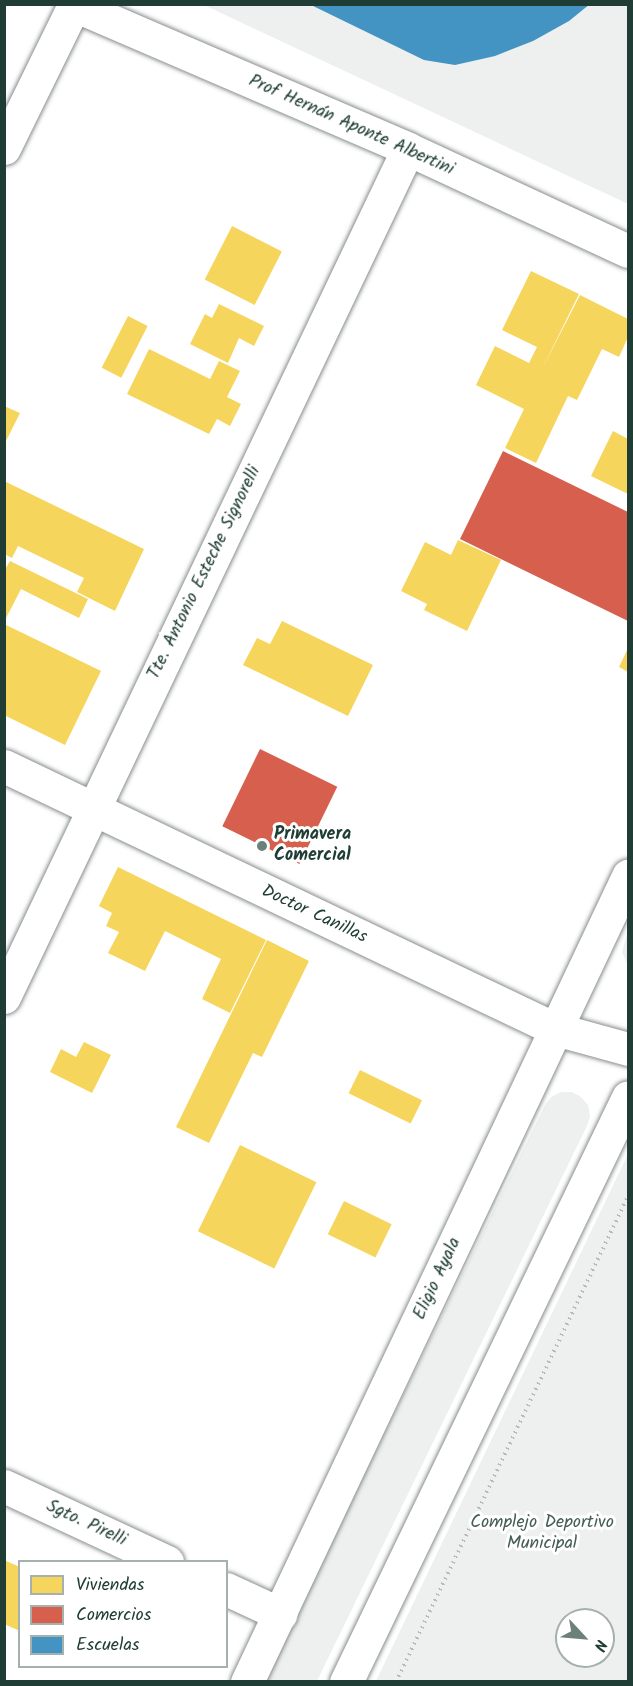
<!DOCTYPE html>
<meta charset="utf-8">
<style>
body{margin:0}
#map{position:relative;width:633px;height:1686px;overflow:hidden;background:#fff;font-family:Kalam,sans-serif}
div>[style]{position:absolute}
.built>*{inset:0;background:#edf0ef}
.homes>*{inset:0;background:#f6d55c;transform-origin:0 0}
.shops>*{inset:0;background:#d6604d;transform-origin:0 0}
.schools>*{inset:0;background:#4393c3}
.path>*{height:4px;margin-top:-2px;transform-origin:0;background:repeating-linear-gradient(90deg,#b6b9b8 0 1.5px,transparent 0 6px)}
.roads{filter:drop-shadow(0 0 2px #898f8d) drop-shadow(0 0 2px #898f8d)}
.street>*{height:33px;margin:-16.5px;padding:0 16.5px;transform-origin:16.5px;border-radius:16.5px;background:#fff}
.secondary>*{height:33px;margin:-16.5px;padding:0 16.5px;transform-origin:16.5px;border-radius:16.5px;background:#fff}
.dots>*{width:16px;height:16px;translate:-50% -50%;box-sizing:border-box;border:3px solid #fff;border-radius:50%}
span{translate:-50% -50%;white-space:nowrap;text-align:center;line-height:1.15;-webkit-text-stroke:6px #fff;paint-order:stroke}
.street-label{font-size:18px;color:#1f3d34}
.poi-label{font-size:18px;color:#1f3d34;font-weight:700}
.left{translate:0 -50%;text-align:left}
.park-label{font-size:18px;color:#455e57}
.frame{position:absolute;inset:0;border:6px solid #1f3d34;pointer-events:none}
.legend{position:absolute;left:18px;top:1560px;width:210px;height:108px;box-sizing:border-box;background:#fff;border:2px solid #a5b1ae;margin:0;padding:8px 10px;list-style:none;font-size:18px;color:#1f3d34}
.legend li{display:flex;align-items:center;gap:12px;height:30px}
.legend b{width:30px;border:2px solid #a5b1ae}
.north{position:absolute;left:555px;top:1608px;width:60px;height:60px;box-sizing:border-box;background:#fff;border:2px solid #a5b1ae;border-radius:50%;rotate:116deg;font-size:16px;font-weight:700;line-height:24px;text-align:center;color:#1f3d34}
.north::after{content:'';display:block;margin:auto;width:21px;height:27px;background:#6d817b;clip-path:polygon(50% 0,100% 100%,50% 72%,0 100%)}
</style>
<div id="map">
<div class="built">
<i style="clip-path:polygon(204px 5px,628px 5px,628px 204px)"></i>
<i style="clip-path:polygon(628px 931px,628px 966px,622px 952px)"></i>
<i style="clip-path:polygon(561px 1092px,572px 1092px,581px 1097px,588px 1105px,590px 1116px,587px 1126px,317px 1681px,263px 1682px,545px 1105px,551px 1097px)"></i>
<i style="clip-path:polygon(evenodd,628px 1154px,628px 1681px,376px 1681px,628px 1154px,567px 1620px,603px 1620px,603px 1656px,567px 1656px,567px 1620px)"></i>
</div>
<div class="homes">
<i style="left:232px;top:226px;width:56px;height:60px;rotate:27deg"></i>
<i style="clip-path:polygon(531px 271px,579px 294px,542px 369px,580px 295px,628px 319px,628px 337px,619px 357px,602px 349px,577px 400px,568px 396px,536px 463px,505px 448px,524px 409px,476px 385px,495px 346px,529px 363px,537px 347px,502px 330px)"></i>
<i style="clip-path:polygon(219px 304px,264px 326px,254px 346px,239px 338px,228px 363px,190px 344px,205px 314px,212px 318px)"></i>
<i style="left:128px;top:316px;width:22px;height:58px;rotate:27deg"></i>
<i style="clip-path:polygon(149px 349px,210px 379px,219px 361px,240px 371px,227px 397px,241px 404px,230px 426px,217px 419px,209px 434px,127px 394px)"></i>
<i style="clip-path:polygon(4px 406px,20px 413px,4px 445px)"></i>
<i style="clip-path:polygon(613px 431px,628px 439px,628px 494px,591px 476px)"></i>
<i style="clip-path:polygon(4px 481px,144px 549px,115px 611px,77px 592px,84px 578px,18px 546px,12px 558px,4px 554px)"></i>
<i style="clip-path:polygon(458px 540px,501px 560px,467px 631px,424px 610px,427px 604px,401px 591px,425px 542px,451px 555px)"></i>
<i style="clip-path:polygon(10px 561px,88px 599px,79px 618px,21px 589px,4px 622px,4px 571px)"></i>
<i style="clip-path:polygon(282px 621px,373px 665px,348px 716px,243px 665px,257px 638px,270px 644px)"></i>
<i style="clip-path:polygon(4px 624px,101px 671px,65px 745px,4px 715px)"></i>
<i style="clip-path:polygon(628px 648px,628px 672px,619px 667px)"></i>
<i style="clip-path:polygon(118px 867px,266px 940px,230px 1013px,202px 999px,221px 959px,165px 931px,145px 971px,108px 953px,119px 932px,106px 926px,112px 913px,99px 906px)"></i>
<i style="clip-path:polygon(267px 940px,309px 961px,262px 1057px,253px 1053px,209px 1143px,176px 1127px)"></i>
<i style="clip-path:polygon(84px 1042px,111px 1055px,92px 1093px,50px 1072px,61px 1049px,76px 1057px)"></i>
<i style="left:360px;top:1070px;width:69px;height:26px;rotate:26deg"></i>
<i style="left:240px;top:1145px;width:85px;height:96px;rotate:26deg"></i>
<i style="left:344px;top:1201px;width:53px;height:37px;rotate:26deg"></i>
<i style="clip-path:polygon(4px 1560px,20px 1567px,20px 1631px,4px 1624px)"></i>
</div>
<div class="shops">
<i style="clip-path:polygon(503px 451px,628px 512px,628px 621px,460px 539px)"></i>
<i style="left:260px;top:749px;width:86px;height:86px;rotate:26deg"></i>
</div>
<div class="schools">
<i style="clip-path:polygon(309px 4px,590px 4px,569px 21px,533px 41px,495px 56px,455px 65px,424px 60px)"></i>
</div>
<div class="path">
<i style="left:396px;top:1682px;width:539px;rotate:-64.48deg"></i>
</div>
<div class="roads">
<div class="street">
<i style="left:72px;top:4px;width:366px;rotate:23.3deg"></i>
<i style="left:408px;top:149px;width:242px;rotate:24.9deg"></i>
<i style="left:4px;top:148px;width:159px;rotate:-63.9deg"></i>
<i style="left:4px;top:766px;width:611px;rotate:25.52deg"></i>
<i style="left:555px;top:1029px;width:76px;rotate:15.3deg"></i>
<i style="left:4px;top:997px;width:939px;rotate:-64.53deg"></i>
<i style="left:4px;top:1486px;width:180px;rotate:25deg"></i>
<i style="left:226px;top:1589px;width:60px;rotate:24.8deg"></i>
</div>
<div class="secondary">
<i style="left:247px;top:1682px;width:892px;rotate:-64.7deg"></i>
<i style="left:346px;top:1682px;width:649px;rotate:-64.26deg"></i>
</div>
</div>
<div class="dots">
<i style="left:262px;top:846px;background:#6d817b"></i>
</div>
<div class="street-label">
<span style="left:351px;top:126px;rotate:24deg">Prof Hernán Aponte Albertini</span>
<span style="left:205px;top:573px;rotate:-64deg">Tte. Antonio Esteche Signorelli</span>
<span style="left:314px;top:915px;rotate:25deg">Doctor Canillas</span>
<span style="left:438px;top:1279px;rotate:-65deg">Eligio Ayala</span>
<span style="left:86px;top:1524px;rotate:25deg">Sgto. Pirelli</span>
</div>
<div class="poi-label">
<span class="left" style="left:274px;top:846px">Primavera<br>Comercial</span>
</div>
<div class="park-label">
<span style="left:542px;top:1534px">Complejo Deportivo<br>Municipal</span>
</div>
<div class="frame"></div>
<ul class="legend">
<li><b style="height:16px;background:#f6d55c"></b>Viviendas</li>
<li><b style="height:16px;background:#d6604d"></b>Comercios</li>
<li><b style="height:16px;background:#4393c3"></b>Escuelas</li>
</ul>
<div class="north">N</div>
</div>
